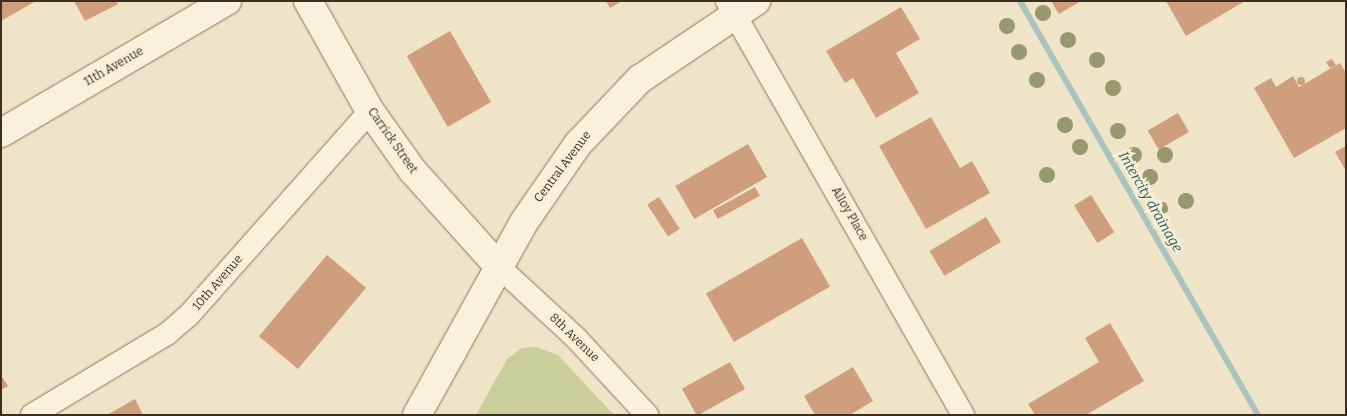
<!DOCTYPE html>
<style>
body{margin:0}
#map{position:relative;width:1347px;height:416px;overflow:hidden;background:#f0e4c8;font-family:Bitter,serif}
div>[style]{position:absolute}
.green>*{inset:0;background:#c9cf9b}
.stream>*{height:6px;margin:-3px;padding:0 3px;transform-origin:3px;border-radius:3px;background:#a9c4bc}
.building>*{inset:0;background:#cf9f7d;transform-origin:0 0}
.round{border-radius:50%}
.roads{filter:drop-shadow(0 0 1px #8d765c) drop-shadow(0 0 1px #8d765c)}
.minor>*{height:22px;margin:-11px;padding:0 11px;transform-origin:11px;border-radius:11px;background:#faf1dc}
.tertiary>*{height:28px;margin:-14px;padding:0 14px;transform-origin:14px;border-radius:14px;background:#faf1dc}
.secondary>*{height:28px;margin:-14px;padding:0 14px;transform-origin:14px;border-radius:14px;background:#faf1dc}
.trees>*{width:16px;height:16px;margin:-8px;border-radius:50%;background:#96986f}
span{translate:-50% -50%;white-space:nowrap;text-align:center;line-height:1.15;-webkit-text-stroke:5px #f7eed8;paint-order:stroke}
.street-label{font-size:12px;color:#3d2e20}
.water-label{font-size:14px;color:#2f5d5a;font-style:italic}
.frame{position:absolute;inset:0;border:2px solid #3d2e20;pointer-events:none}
</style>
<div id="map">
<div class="green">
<i style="clip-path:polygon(536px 347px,558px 355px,614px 415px,476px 415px,507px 359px,522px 348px)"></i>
</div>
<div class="stream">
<i style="left:1020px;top:1px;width:478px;rotate:60.1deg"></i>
</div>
<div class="building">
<i style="clip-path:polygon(1px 1px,36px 1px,1px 21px)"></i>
<i style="clip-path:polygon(74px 1px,116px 1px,118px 4px,85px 21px)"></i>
<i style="clip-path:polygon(606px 1px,622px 1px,610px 8px)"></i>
<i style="clip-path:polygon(1051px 1px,1081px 1px,1059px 14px)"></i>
<i style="clip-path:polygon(1166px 1px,1245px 1px,1186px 36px)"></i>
<i style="clip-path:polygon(901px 7px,920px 39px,896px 53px,919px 93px,876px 118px,853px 78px,845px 83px,826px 51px)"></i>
<i style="left:450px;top:31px;width:82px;height:50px;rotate:60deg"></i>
<i style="clip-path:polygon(1332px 59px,1336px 65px,1330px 68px,1326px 62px)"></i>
<i style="clip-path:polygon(1340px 63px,1346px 73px,1346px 128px,1294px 158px,1254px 88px,1271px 78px,1276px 87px,1293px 76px,1299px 87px)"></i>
<i class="round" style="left:1297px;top:77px;width:8px;height:8px"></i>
<i style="left:1178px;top:113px;width:22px;height:35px;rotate:60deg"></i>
<i style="clip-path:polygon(931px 117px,960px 168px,972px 161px,990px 193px,926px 229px,879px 146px)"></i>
<i style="left:748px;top:144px;width:38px;height:84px;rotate:60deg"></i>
<i style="clip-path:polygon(1346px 146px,1346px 171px,1335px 152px)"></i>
<i style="left:755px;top:187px;width:10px;height:48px;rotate:61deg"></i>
<i style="left:1091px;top:195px;width:44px;height:20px;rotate:58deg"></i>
<i style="left:659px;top:197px;width:38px;height:14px;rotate:57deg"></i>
<i style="left:986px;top:217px;width:29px;height:66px;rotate:59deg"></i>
<i style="left:802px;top:238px;width:56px;height:111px;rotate:60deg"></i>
<i style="left:327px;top:255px;width:51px;height:106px;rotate:40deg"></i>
<i style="clip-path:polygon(1110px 323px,1144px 381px,1086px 415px,1035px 415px,1028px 404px,1099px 362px,1085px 338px)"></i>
<i style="left:730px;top:362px;width:31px;height:55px;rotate:61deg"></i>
<i style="clip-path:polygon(853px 367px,873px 401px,850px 415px,815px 415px,804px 396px)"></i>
<i style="clip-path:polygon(1px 375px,8px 386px,1px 390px)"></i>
<i style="clip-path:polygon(135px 399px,143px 415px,107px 415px)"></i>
</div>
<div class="roads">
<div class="minor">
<i style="left:727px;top:1px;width:477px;rotate:60.3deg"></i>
<i style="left:498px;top:266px;width:106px;rotate:42.7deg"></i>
<i style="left:576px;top:338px;width:105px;rotate:47.3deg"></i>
<i style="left:32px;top:415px;width:157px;rotate:-31deg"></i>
<i style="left:167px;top:334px;width:29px;rotate:-41deg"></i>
<i style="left:189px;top:315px;width:273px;rotate:-48.4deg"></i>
</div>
<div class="tertiary">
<i style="left:308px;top:1px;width:126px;rotate:60.6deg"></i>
<i style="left:370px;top:111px;width:72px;rotate:54.6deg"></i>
<i style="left:412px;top:170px;width:129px;rotate:48.1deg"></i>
<i style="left:1px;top:133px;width:262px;rotate:-30.3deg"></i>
</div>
<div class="secondary">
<i style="left:417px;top:415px;width:221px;rotate:-61deg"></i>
<i style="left:524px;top:222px;width:95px;rotate:-55.3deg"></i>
<i style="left:578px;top:144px;width:90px;rotate:-46.4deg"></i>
<i style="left:640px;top:79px;width:140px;rotate:-33.9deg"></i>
</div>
</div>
<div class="trees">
<i style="left:1043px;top:13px"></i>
<i style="left:1007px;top:26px"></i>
<i style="left:1068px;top:40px"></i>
<i style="left:1019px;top:52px"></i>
<i style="left:1097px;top:60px"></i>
<i style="left:1037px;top:80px"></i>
<i style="left:1113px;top:88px"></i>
<i style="left:1065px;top:125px"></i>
<i style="left:1118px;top:131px"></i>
<i style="left:1080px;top:147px"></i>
<i style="left:1134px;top:155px"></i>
<i style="left:1165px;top:155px"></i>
<i style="left:1047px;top:175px"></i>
<i style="left:1150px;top:177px"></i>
<i style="left:1186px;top:201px"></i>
<i style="left:1160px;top:209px"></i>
</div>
<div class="street-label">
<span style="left:114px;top:67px;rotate:-30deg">11th Avenue</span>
<span style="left:392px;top:141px;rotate:55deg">Carrick Street</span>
<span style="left:563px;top:167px;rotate:-53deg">Central Avenue</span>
<span style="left:849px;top:214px;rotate:60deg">Alloy Place</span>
<span style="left:218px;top:283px;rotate:-49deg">10th Avenue</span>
<span style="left:574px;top:338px;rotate:44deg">8th Avenue</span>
</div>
<div class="water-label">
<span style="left:1150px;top:202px;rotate:60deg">Intercity drainage</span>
</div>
<div class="frame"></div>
</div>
